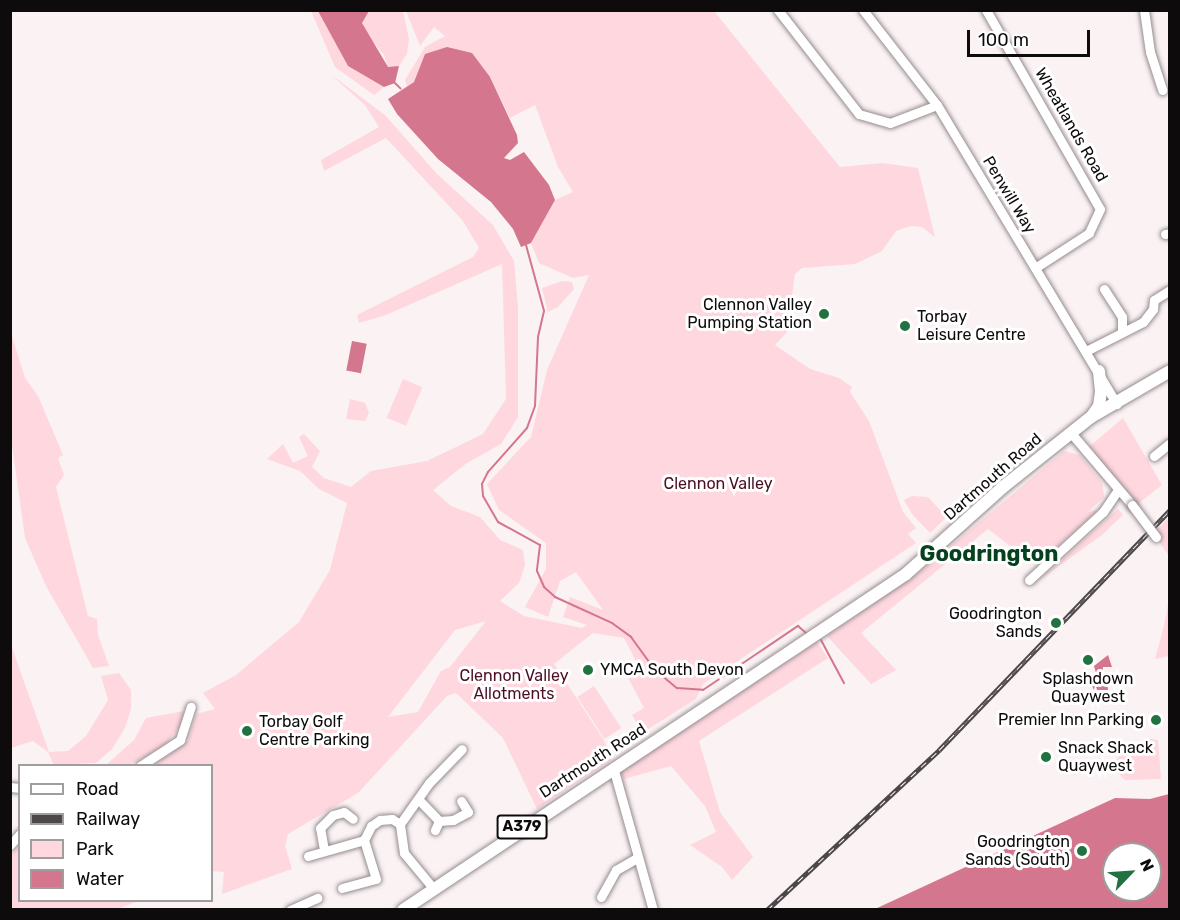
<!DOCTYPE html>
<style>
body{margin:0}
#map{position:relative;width:1180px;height:920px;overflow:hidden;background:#fbf2f4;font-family:Rubik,sans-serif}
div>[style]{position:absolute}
.green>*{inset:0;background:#ffd7df;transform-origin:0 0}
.water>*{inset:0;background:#d4768e;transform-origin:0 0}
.stream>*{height:2px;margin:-1px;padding:0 1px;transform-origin:1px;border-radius:1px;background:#d4768e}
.roads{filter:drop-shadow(0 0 2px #948c8e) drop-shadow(0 0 2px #948c8e)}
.minor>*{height:9px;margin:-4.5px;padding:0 4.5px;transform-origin:4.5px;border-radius:4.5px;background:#fff}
.major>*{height:12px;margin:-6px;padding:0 6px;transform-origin:6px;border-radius:6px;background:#fff}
.rail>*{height:4.5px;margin-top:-2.25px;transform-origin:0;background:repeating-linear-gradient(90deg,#fff 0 7px,#4c4749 0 14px);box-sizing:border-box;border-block:2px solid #4c4749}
.bridges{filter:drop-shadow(0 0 2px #948c8e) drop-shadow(0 0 2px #948c8e)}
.minor-bridge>*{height:9px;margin:-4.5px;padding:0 4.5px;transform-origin:4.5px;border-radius:4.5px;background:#fff}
.dots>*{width:16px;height:16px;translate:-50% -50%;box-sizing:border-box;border:3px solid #fff;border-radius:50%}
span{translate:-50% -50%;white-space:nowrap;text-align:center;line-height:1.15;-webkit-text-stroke:6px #fff;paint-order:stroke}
.shield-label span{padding:2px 4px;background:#fff;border:2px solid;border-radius:4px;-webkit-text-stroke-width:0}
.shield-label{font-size:15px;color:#0e0b0c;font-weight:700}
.street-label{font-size:16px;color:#0e0b0c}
.poi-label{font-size:16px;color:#0e0b0c}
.right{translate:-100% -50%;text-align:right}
.left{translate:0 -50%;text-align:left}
.park-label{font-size:16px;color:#4b0f24}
.district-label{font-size:22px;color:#05401f;font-weight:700}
.frame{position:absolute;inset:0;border:12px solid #0e0b0c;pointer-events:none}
.legend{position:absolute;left:18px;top:764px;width:195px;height:138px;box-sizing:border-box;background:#fff;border:2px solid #9f9d9e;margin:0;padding:8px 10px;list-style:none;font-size:18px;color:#0e0b0c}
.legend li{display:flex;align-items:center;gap:12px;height:30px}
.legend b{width:30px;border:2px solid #9f9d9e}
.north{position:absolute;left:1102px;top:842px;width:60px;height:60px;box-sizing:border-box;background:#fff;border:2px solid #9f9d9e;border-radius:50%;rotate:65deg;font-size:16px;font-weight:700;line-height:24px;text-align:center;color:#0e0b0c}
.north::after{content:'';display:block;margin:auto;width:21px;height:27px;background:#227141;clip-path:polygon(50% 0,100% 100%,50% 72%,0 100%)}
.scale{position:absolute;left:967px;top:30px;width:123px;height:27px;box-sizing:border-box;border:3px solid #0e0b0c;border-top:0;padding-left:8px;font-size:18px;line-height:21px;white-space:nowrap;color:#0e0b0c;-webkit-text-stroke:4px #fff;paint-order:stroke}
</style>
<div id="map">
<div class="green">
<i style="clip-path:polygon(311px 11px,320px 13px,348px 66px,384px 87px,374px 95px,335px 67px)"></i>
<i style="clip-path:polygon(369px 11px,403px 11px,409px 39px,407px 54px,399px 66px,388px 68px,384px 55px,369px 37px,362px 23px)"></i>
<i style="clip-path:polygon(evenodd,406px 11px,714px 11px,840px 167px,883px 163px,918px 168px,935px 237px,922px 227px,911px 226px,896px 231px,882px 251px,855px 264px,802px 268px,795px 274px,787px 332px,775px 345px,810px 369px,839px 378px,852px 387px,850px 392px,869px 421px,903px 512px,916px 528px,908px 534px,916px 543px,703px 684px,696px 699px,642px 733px,632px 715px,644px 708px,627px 676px,638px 665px,624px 638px,593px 633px,554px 664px,604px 740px,611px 760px,537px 809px,503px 738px,456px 693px,447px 696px,358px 793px,288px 834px,285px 846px,292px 869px,222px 894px,224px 872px,212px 871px,212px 766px,152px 766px,188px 741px,196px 714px,215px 709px,203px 693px,236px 675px,299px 622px,330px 570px,347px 503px,319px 489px,300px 471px,267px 459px,283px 444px,293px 463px,308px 456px,299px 437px,304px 434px,320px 451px,312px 467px,324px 478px,351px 487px,371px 471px,427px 461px,483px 434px,506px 399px,502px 264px,386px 315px,359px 323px,357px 315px,473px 257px,479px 248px,463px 221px,386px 138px,324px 171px,321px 160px,379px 127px,365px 105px,330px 74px,385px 115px,436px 173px,493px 225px,514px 261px,518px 307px,518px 417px,501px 444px,467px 463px,433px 490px,451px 506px,480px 517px,500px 540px,523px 550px,525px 565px,519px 583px,500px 601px,524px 616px,582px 628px,587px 625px,563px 617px,570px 597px,603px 610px,576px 572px,560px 581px,548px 617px,525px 607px,546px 569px,546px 543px,499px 510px,487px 484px,531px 437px,547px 370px,589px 275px,573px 278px,539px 263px,531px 243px,555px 200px,573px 192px,558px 167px,535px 105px,510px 118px,490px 77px,423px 65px,414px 82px,407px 86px,405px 80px,425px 47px,445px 36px,434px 27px,420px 46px,406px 11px,486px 621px,450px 667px,441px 671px,418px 712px,388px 717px,455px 630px,486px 621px)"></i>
<i style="clip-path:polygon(562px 281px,572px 282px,574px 289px,558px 307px,548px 312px,542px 288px)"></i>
<i style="clip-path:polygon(11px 333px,25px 378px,38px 396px,63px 455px,58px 458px,64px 475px,56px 487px,88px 616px,97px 619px,98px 635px,109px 666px,93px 668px,46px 586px,25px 538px,11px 438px)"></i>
<i style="left:403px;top:379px;width:21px;height:42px;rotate:23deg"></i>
<i style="clip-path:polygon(350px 399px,365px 403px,369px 413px,365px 421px,346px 419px)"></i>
<i style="clip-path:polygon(1123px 418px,1162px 485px,1135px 506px,1090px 446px)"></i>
<i style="clip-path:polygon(1064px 451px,1080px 455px,1102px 483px,1104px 497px,1088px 512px,1097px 510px,1096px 512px,1041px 561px,1026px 558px,988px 529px,861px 633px,896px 670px,871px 684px,827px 636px,920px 572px)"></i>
<i style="clip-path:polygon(912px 496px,928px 497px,941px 511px,954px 510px,930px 533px,912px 514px,904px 500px)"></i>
<i style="clip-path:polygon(1118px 509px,1123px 515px,1102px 535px,1041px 579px)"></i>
<i style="clip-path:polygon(1169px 517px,1169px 556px,1153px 533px)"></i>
<i style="clip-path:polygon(1169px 599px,1169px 656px,1155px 659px,1164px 626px)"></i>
<i style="clip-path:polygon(10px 642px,49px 752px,68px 751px,86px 736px,108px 700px,101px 676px,119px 673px,131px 690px,131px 709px,125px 728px,112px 749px,96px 763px,54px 765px,48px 752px,33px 741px,11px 748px)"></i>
<i style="clip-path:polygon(817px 642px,828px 658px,699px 741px,720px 812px,753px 857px,732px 880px,722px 867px,690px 845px,716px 832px,705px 806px,671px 766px,624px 779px,620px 772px)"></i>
<i style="left:594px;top:686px;width:50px;height:20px;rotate:57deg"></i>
<i style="clip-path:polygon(184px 711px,181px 725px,163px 747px,129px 765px,105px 766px,134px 740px,146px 718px)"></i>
<i style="clip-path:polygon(1145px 738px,1158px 740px,1161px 779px,1125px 780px,1115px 770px,1115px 761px,1131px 743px,1141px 745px)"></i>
<i style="clip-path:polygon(19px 846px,20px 900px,138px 901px,118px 909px,11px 909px,11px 855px)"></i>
</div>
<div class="water">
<i style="clip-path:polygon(318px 11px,369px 11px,362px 23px,388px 67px,399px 66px,395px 83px,384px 87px,348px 66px)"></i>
<i style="clip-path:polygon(447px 47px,472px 53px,490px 77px,517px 135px,518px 143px,504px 158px,510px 160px,524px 152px,549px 185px,555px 200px,531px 243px,521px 247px,513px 229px,491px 202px,438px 159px,397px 114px,388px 99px,414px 82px,425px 54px)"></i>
<i style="left:352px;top:341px;width:15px;height:30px;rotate:11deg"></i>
<i style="clip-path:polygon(1108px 655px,1112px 667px,1103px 667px,1102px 679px,1107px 679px,1108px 690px,1094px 690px,1088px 678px,1096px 673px,1094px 666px)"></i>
<i style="clip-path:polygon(evenodd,1169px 794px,1169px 909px,875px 909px,1115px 798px,1150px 799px,1169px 794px,1114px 854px,1150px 854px,1150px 890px,1114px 890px,1114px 854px)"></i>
</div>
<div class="stream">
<i style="left:395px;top:83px;width:8px;rotate:45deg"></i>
<i style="left:526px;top:245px;width:68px;rotate:74.7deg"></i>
<i style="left:544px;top:311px;width:27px;rotate:103deg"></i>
<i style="left:538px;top:337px;width:69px;rotate:92.5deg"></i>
<i style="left:535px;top:406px;width:23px;rotate:110deg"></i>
<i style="left:527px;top:428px;width:59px;rotate:131.6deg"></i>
<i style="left:488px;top:472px;width:13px;rotate:117deg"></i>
<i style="left:482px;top:484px;width:12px;rotate:85deg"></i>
<i style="left:483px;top:496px;width:30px;rotate:60deg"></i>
<i style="left:498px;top:522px;width:48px;rotate:28.7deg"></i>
<i style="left:540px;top:545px;width:26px;rotate:97deg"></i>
<i style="left:537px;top:571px;width:17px;rotate:66deg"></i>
<i style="left:544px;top:587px;width:15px;rotate:42deg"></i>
<i style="left:555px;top:597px;width:63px;rotate:24.5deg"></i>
<i style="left:612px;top:623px;width:24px;rotate:36deg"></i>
<i style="left:631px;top:637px;width:39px;rotate:54deg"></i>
<i style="left:654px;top:669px;width:30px;rotate:40deg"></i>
<i style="left:677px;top:688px;width:26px;rotate:4deg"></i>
<i style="left:703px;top:690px;width:115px;rotate:-34deg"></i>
<i style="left:798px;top:626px;width:11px;rotate:41deg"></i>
<i style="left:821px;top:640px;width:49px;rotate:61.9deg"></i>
</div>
<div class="roads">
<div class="minor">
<i style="left:778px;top:10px;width:132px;rotate:52.1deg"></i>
<i style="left:859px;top:114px;width:32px;rotate:16deg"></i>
<i style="left:890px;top:123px;width:50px;rotate:-21deg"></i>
<i style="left:863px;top:10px;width:120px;rotate:52.1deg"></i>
<i style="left:937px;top:105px;width:349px;rotate:59deg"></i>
<i style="left:986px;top:10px;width:229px;rotate:60.2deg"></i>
<i style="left:1100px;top:209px;width:26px;rotate:115deg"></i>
<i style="left:1089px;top:233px;width:64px;rotate:147.1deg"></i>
<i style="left:1144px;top:10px;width:42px;rotate:81.9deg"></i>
<i style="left:1150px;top:52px;width:40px;rotate:72deg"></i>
<i style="left:1165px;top:234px;width:5px;rotate:-11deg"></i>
<i style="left:1104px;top:289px;width:33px;rotate:57deg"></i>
<i style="left:1122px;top:317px;width:14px;rotate:90deg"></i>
<i style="left:1086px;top:351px;width:64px;rotate:-27deg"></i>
<i style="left:1143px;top:322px;width:16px;rotate:-52deg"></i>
<i style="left:1153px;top:309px;width:9px;rotate:-84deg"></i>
<i style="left:1154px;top:300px;width:19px;rotate:-32deg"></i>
<i style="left:1071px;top:433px;width:94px;rotate:49.7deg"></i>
<i style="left:1154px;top:456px;width:21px;rotate:-39deg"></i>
<i style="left:1029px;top:580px;width:100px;rotate:-42.6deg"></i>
<i style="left:1103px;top:512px;width:25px;rotate:-56deg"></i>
<i style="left:140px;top:766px;width:48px;rotate:-33deg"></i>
<i style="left:180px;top:740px;width:35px;rotate:-72deg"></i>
<i style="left:613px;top:767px;width:148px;rotate:74.4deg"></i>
<i style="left:10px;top:787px;width:10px;rotate:6deg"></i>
<i style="left:418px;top:799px;width:30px;rotate:46deg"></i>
<i style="left:439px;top:821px;width:10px;rotate:114deg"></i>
<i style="left:439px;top:821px;width:14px;rotate:-4deg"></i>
<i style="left:453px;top:820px;width:17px;rotate:-28deg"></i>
<i style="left:468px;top:812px;width:13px;rotate:-122deg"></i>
<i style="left:10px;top:845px;width:15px;rotate:-48deg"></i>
<i style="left:324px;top:850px;width:22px;rotate:-100deg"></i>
<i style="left:320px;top:828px;width:18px;rotate:-45deg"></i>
<i style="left:333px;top:815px;width:11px;rotate:-15deg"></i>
<i style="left:344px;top:812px;width:11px;rotate:38deg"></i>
<i style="left:308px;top:856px;width:58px;rotate:-15.9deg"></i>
<i style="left:364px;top:840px;width:16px;rotate:-63deg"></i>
<i style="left:371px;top:826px;width:11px;rotate:-34deg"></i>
<i style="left:380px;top:820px;width:12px;rotate:-5deg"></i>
<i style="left:392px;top:819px;width:9px;rotate:32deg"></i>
<i style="left:342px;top:888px;width:35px;rotate:-15deg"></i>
<i style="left:376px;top:879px;width:41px;rotate:-107.1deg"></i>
<i style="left:433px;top:888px;width:45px;rotate:-129.6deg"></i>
<i style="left:404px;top:853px;width:29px;rotate:-98deg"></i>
<i style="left:400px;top:824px;width:50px;rotate:-54.7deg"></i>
<i style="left:429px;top:783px;width:47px;rotate:-45.9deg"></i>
<i style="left:601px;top:897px;width:31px;rotate:-61deg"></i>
<i style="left:616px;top:870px;width:24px;rotate:-30deg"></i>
<i style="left:290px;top:910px;width:30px;rotate:-24deg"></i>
</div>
<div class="major">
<i style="left:1092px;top:416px;width:12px;rotate:-55deg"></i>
<i style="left:1099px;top:406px;width:15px;rotate:-82deg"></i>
<i style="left:1101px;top:391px;width:20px;rotate:-96deg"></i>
<i style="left:403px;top:910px;width:605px;rotate:-33.74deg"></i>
<i style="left:906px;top:574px;width:130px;rotate:-41.9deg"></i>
<i style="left:1003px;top:487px;width:112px;rotate:-38.5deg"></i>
<i style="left:1091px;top:417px;width:91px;rotate:-30.2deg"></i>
</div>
</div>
<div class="rail">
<i style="left:767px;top:910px;width:235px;rotate:-42.9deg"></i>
<i style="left:939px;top:750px;width:333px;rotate:-46.1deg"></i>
</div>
<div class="bridges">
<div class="minor-bridge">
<i style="left:1132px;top:505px;width:40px;rotate:53deg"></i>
</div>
</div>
<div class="dots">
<i style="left:824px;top:314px;background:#227141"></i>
<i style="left:905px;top:326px;background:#227141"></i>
<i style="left:1056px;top:623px;background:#227141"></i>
<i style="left:1088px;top:660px;background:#227141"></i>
<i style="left:588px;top:670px;background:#227141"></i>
<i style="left:1156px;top:720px;background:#227141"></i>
<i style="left:247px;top:731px;background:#227141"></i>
<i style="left:1046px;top:757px;background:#227141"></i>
<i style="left:1082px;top:851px;background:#227141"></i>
</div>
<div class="shield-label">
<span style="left:522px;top:827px">A379</span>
</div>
<div class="street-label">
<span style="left:1071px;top:125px;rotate:60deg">Wheatlands Road</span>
<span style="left:1009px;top:195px;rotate:59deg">Penwill Way</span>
<span style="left:993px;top:477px;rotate:-41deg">Dartmouth Road</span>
<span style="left:593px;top:761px;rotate:-33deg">Dartmouth Road</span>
</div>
<div class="poi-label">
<span class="right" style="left:812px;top:314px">Clennon Valley<br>Pumping Station</span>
<span class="left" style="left:917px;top:326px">Torbay<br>Leisure Centre</span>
<span class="right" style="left:1042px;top:623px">Goodrington<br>Sands</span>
<span class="left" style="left:600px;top:670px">YMCA South Devon</span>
<span style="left:1088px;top:688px">Splashdown<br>Quaywest</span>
<span class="right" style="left:1144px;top:720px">Premier Inn Parking</span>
<span class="left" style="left:259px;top:731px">Torbay Golf<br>Centre Parking</span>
<span class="left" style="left:1058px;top:757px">Snack Shack<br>Quaywest</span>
<span class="right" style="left:1070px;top:851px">Goodrington<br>Sands (South)</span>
</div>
<div class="park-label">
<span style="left:718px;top:484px">Clennon Valley</span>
<span style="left:514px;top:685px">Clennon Valley<br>Allotments</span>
</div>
<div class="district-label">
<span style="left:989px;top:554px">Goodrington</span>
</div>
<div class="frame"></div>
<ul class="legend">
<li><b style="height:8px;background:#fff"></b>Road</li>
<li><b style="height:8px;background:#4c4749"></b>Railway</li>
<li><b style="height:16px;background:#ffd7df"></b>Park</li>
<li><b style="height:16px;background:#d4768e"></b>Water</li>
</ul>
<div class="north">N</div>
<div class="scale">100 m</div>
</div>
